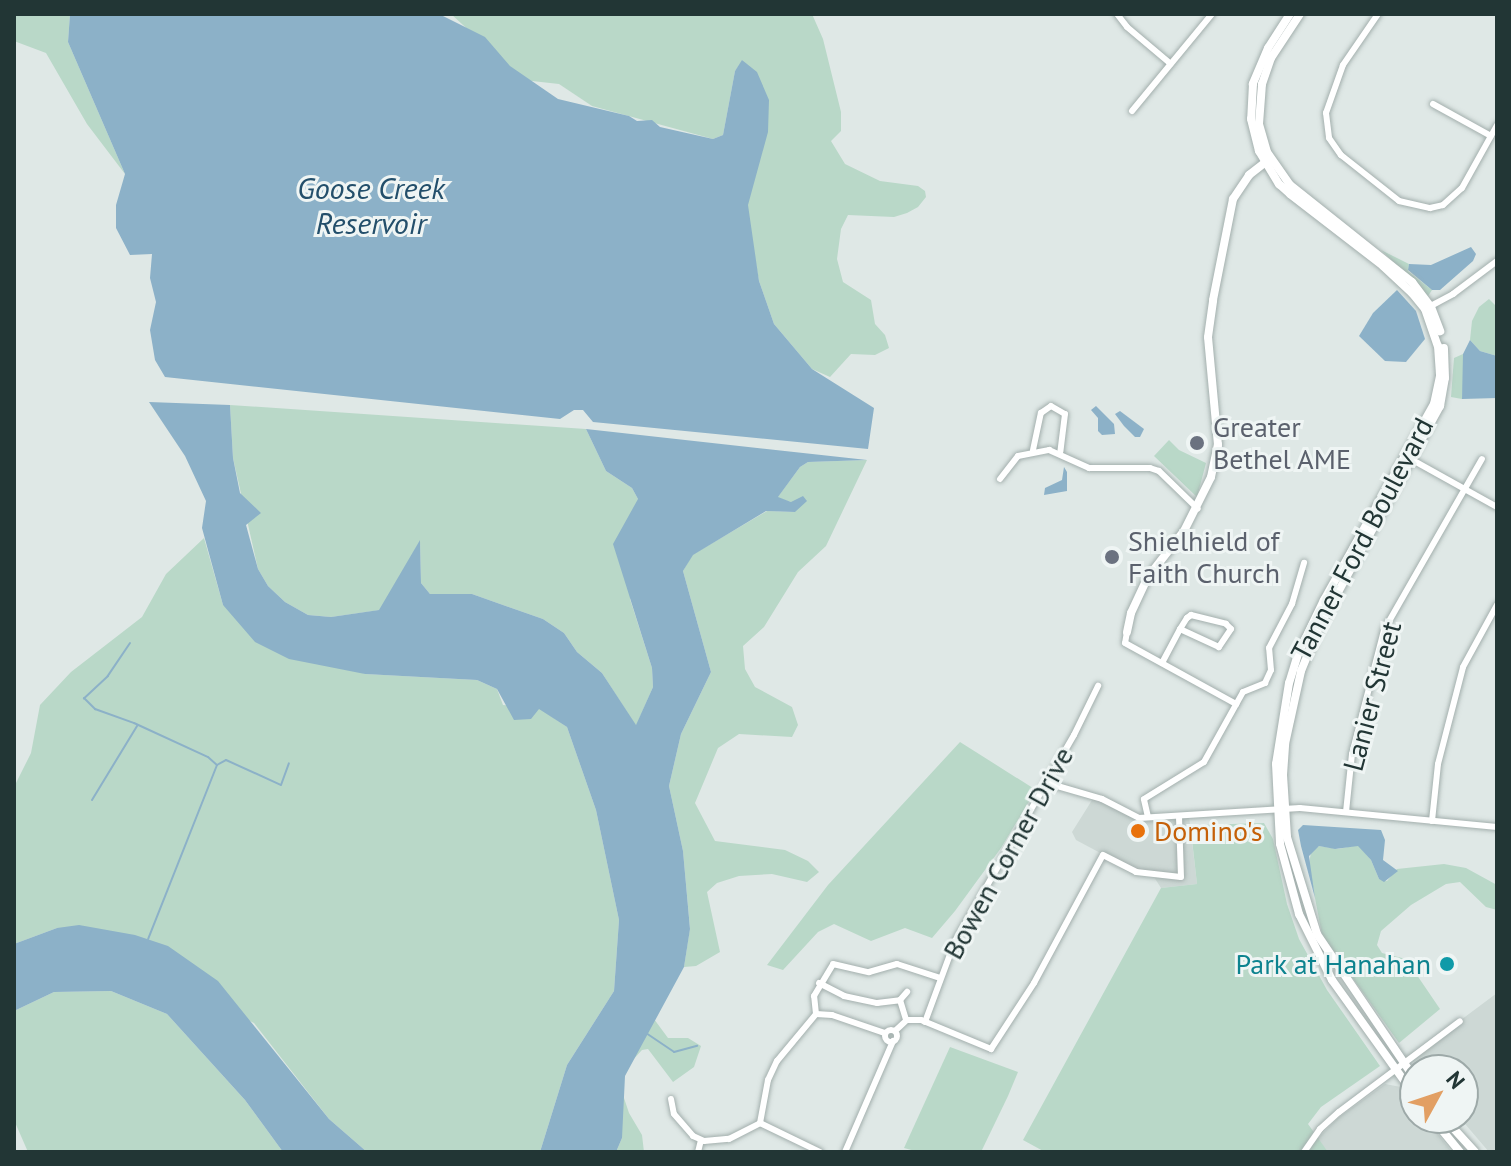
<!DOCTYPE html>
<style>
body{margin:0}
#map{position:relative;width:1511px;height:1166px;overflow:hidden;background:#dfe8e6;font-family:"PT Sans",sans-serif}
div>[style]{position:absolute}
.built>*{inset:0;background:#cdd8d5}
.green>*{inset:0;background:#b9d8c8}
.water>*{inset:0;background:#8cb1c8}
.stream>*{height:2px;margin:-1px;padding:0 1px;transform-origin:1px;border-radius:1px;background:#8cb1c8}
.roads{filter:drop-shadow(0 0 2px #a3afad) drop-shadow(0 0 2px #a3afad)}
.minor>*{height:6px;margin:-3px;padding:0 3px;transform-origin:3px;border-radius:3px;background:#fff}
.minor>.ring{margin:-3px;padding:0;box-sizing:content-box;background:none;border:6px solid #fff;border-radius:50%}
.tertiary>*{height:8px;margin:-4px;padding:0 4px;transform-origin:4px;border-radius:4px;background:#fff}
.dots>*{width:22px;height:22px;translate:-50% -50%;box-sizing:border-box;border:4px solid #eff5f4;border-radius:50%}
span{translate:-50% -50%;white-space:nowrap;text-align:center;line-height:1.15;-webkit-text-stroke:6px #eff5f4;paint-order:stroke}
.worship-label{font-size:28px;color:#5b616d}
.left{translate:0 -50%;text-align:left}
.street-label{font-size:28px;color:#223635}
.food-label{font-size:28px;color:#c56008}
.culture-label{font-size:28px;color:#0d838f}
.right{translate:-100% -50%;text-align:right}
.water-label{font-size:30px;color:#234f6b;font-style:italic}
.frame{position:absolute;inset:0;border:16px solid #223635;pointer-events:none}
.north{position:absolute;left:1399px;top:1054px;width:80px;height:80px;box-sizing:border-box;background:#eff5f4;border:2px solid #9da9a8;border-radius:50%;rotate:50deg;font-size:22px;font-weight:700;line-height:32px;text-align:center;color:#223635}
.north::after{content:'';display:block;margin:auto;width:28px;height:36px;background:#e29f63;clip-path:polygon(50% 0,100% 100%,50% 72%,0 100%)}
</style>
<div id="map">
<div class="built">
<i style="clip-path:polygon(1094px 797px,1139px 818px,1189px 816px,1197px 884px,1161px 888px,1154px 877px,1136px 872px,1076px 840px,1072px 832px)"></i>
<i style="clip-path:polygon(1497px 993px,1497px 1152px,1489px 1152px,1460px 1118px,1463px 1118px,1463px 1070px,1420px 1070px,1410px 1058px)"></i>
<i style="clip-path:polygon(1385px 1084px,1401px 1087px,1415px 1105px,1415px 1118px,1425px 1118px,1452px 1152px,1328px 1152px,1317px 1139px,1338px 1118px)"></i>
</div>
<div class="green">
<i style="clip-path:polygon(14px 14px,70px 14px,68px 42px,125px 174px,87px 124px,46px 53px,14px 41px)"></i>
<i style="clip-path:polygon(451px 14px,812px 14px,823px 39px,841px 112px,841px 131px,831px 141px,845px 164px,880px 181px,918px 186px,925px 191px,926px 197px,918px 207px,907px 213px,894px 217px,848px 215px,841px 229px,837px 259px,843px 282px,871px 300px,875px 324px,885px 335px,889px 348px,875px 355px,851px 354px,830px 377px,812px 369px,774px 324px,759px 281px,748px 218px,743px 60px,735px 71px,723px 135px,713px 139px,592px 106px,559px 84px,523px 80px)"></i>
<i style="clip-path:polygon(1381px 250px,1409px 264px,1408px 271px,1432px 290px,1428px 296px)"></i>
<i style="clip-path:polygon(1489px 299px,1497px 307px,1497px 356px,1480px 351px,1470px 340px,1472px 321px,1479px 307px)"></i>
<i style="clip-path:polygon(1463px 354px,1464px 377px,1462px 399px,1451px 397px,1454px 358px)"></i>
<i style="clip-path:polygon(230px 405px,586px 429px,606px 471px,632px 488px,638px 499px,630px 599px,652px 668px,653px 687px,636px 726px,602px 673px,577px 652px,564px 633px,543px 619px,472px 594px,430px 594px,421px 583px,420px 541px,380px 610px,331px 617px,308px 615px,285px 602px,268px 586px,258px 569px,233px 458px)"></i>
<i style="clip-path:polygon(1169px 440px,1179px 450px,1206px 463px,1197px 497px,1154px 456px)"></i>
<i style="clip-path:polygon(867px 460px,826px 546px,798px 572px,764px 627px,743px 646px,745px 669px,755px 687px,792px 707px,798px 725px,792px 737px,739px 734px,718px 748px,695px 803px,715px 841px,785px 850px,808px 861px,819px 872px,807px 882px,772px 874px,739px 876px,717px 883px,707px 892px,720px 952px,696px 966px,684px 967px,690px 928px,683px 851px,669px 786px,681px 734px,711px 672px,683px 571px,692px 555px,767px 511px,795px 512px,791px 502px,777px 498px,800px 467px,808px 462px)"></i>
<i style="clip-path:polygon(204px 538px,223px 605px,365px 674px,477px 680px,497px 689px,503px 705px,539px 708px,567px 727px,596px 810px,619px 920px,614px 991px,567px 1065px,540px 1152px,367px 1152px,329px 1119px,254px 1023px,57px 928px,14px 944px,14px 787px,31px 753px,40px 705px,71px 672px,142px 617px,166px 574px)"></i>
<i style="clip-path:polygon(960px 742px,1036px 790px,1001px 848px,955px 911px,932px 938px,905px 928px,871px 941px,834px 924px,818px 932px,783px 970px,767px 965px,828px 885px)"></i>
<i style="clip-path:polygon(1264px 823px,1273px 839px,1287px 904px,1299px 939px,1327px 990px,1380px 1066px,1321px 1107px,1308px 1124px,1328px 1152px,1045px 1152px,1023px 1140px,1161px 888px,1197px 884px,1191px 831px,1199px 825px)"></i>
<i style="clip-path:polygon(1358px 845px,1371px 860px,1379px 879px,1387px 881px,1397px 869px,1444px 864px,1466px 868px,1497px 885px,1497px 910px,1486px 907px,1460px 882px,1446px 884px,1411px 905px,1381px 931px,1377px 945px,1382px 953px,1406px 959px,1440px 1009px,1399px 1043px,1322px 935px,1315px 898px,1309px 864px,1311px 852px,1319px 846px,1338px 849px)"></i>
<i style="clip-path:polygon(111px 991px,167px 1014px,245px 1100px,283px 1152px,28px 1152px,14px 1120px,14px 1011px,54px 992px)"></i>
<i style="clip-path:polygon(654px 1019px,668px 1038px,688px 1038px,701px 1046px,694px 1067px,673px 1082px,648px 1049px,642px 1050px,630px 1063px)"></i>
<i style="clip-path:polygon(950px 1047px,1018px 1072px,1008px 1096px,981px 1152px,919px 1152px,904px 1148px)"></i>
<i style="clip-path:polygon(622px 1092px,629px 1113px,642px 1135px,644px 1152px,616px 1152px,622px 1138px)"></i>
</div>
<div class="water">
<i style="clip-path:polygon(70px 14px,439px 14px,485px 37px,510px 66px,558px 99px,629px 116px,637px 121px,652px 120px,660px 127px,713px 139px,723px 135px,735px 71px,742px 60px,757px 72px,769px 100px,768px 132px,748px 205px,759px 281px,774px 324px,812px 369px,874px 408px,868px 449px,593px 422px,583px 410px,574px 410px,560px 419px,165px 377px,155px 360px,150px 330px,156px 302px,150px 278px,152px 254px,130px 255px,116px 228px,116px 205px,125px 174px,68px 42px)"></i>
<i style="clip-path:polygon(1471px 247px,1476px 254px,1473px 261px,1440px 290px,1432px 290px,1408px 270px,1409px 264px,1431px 265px)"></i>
<i style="clip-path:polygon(1397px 290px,1416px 311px,1425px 339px,1406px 362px,1385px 361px,1359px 336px,1373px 313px)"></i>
<i style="clip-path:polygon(1470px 340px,1480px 351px,1497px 356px,1497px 398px,1462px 399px,1463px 354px)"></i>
<i style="clip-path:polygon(149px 402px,230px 405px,233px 458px,240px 493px,261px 513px,246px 525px,258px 569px,268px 586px,285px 602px,308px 615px,331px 617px,379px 610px,420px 540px,421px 583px,430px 594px,472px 594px,543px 619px,564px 633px,577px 652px,602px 673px,636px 725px,653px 687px,652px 668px,613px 544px,638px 499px,632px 488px,606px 471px,586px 429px,867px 460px,808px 462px,800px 467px,778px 497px,791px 502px,803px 496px,807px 501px,795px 512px,766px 511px,693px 555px,683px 571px,711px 672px,681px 734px,669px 786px,683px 851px,690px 929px,684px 967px,625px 1076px,622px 1138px,616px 1152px,540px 1152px,567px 1065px,614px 991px,619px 920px,596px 810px,567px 727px,539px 709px,531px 719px,514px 720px,497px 689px,477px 680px,365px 674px,289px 659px,255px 642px,223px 605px,202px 528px,206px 501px,185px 456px)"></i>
<i style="clip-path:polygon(1096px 406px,1114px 424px,1115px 434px,1102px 435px,1098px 431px,1098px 418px,1091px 410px)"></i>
<i style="clip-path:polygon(1120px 411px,1144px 429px,1140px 437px,1135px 437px,1124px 426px,1115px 414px)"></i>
<i style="clip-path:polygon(1064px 467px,1067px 472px,1067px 491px,1044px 495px,1045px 488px,1062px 480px)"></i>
<i style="clip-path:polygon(1303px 825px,1381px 830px,1385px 840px,1383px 860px,1398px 871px,1384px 882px,1379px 879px,1371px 860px,1358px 846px,1335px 849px,1319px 846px,1309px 856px,1315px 898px,1301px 846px,1298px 830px)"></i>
<i style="clip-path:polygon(79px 925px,135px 935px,168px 946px,218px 981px,329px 1119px,367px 1152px,283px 1152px,245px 1100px,167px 1014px,111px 991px,54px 992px,14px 1011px,14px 944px,57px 928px)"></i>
</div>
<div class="stream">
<i style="left:130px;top:643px;width:40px;rotate:124deg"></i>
<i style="left:108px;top:676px;width:33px;rotate:137deg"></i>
<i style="left:84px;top:698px;width:16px;rotate:45deg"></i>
<i style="left:95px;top:709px;width:41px;rotate:19.7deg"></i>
<i style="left:134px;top:723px;width:81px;rotate:24.7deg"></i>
<i style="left:208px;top:757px;width:12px;rotate:42deg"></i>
<i style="left:217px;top:765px;width:187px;rotate:111.6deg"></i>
<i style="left:217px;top:765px;width:10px;rotate:-29deg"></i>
<i style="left:226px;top:760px;width:60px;rotate:24.4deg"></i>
<i style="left:281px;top:785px;width:23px;rotate:-70deg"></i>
<i style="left:92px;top:800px;width:87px;rotate:-58.7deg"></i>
<i style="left:646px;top:1033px;width:34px;rotate:34deg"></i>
<i style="left:674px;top:1052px;width:24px;rotate:-15deg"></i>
</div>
<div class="roads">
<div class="minor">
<i style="left:1117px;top:14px;width:16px;rotate:52deg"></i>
<i style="left:1127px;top:27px;width:57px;rotate:40.1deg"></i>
<i style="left:1378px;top:14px;width:62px;rotate:124.5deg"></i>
<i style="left:1343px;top:65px;width:51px;rotate:109.5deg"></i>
<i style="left:1326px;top:113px;width:25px;rotate:83deg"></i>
<i style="left:1329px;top:138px;width:21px;rotate:55deg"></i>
<i style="left:1341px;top:155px;width:74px;rotate:38.4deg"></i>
<i style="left:1399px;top:201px;width:32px;rotate:13deg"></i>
<i style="left:1430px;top:208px;width:13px;rotate:-13deg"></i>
<i style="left:1443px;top:205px;width:25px;rotate:-42deg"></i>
<i style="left:1462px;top:188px;width:72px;rotate:-60.9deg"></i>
<i style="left:1433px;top:104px;width:66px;rotate:28.9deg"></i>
<i style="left:1132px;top:111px;width:126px;rotate:-50.5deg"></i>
<i style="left:1427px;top:308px;width:30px;rotate:-28deg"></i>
<i style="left:1453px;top:294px;width:55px;rotate:-36.9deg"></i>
<i style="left:1033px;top:450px;width:38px;rotate:-78deg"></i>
<i style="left:1041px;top:413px;width:12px;rotate:-35deg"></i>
<i style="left:1051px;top:406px;width:16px;rotate:30deg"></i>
<i style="left:1065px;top:414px;width:38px;rotate:97deg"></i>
<i style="left:1409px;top:458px;width:101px;rotate:29.1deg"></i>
<i style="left:1000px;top:479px;width:29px;rotate:-52deg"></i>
<i style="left:1018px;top:456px;width:32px;rotate:-11deg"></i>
<i style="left:1049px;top:450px;width:44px;rotate:24.2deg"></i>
<i style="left:1089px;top:468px;width:61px"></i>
<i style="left:1150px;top:468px;width:9px;rotate:18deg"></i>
<i style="left:1159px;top:471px;width:54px;rotate:44.3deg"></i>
<i style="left:1127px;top:632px;width:11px;rotate:100deg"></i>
<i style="left:1125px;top:643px;width:127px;rotate:28.8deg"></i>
<i style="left:1162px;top:663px;width:38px;rotate:-62deg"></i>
<i style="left:1180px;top:629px;width:13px;rotate:-58deg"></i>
<i style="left:1187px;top:618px;width:5px;rotate:-37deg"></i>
<i style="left:1191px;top:615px;width:36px;rotate:14deg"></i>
<i style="left:1226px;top:624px;width:7px;rotate:45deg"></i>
<i style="left:1231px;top:629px;width:22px;rotate:124deg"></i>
<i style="left:1219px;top:647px;width:43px;rotate:-155.2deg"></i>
<i style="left:1047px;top:783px;width:57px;rotate:16.2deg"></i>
<i style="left:1102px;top:799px;width:42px;rotate:27.2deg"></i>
<i style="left:1139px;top:818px;width:161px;rotate:-3.6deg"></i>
<i style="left:1300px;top:808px;width:198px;rotate:5.5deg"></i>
<i style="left:1346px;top:812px;width:58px;rotate:-84.1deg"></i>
<i style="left:1352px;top:754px;width:128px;rotate:-75.5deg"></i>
<i style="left:1384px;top:630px;width:197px;rotate:-60.2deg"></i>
<i style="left:1148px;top:817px;width:18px;rotate:-103deg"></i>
<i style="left:1144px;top:799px;width:70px;rotate:-31.7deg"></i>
<i style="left:1204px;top:762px;width:80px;rotate:-60.9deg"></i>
<i style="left:1243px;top:692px;width:24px;rotate:-22deg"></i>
<i style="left:1265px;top:683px;width:14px;rotate:-65deg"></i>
<i style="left:1271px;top:670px;width:22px;rotate:-95deg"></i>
<i style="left:1269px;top:648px;width:50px;rotate:-62.4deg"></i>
<i style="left:1292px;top:604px;width:43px;rotate:-73.7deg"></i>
<i style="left:1432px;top:821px;width:57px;rotate:-84deg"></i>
<i style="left:1438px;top:764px;width:100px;rotate:-75.5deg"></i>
<i style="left:1463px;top:667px;width:71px;rotate:-61.3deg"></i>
<i style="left:819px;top:983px;width:28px;rotate:27deg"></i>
<i style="left:844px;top:996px;width:34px;rotate:12deg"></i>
<i style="left:877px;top:1003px;width:23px;rotate:-7deg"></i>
<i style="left:900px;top:1000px;width:11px;rotate:-49deg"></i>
<i style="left:900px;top:1000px;width:21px;rotate:73deg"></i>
<i style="left:816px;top:1014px;width:18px;rotate:-96deg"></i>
<i style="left:814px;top:996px;width:37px;rotate:-59deg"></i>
<i style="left:833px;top:964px;width:37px;rotate:13deg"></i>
<i style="left:869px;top:972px;width:29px;rotate:-16deg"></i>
<i style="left:897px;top:964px;width:45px;rotate:18deg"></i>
<i style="left:925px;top:1022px;width:86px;rotate:-69.7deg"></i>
<i style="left:955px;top:941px;width:238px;rotate:-60deg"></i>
<i style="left:1074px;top:735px;width:55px;rotate:-63.9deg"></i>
<i class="ring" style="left:885px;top:1030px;width:6px;height:6px"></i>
<i style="left:895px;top:1031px;width:16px;rotate:-43deg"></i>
<i style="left:907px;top:1020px;width:14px"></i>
<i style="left:921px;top:1020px;width:76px;rotate:22.5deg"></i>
<i style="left:991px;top:1049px;width:79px;rotate:-56.9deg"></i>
<i style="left:1034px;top:983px;width:145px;rotate:-61.7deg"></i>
<i style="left:1103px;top:855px;width:37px;rotate:27deg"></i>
<i style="left:1136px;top:872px;width:45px;rotate:6.3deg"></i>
<i style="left:1181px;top:877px;width:61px;rotate:-91.9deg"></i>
<i style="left:671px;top:1099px;width:15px;rotate:79deg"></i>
<i style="left:674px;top:1114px;width:29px;rotate:49deg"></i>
<i style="left:693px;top:1136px;width:12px;rotate:24deg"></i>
<i style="left:704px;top:1141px;width:25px;rotate:-5deg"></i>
<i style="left:729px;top:1139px;width:35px;rotate:-27deg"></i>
<i style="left:760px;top:1123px;width:44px;rotate:-79.5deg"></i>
<i style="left:768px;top:1080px;width:21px;rotate:-65deg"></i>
<i style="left:777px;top:1061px;width:61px;rotate:-50.3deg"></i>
<i style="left:816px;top:1014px;width:16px;rotate:4deg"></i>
<i style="left:832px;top:1015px;width:56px;rotate:18.8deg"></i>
<i style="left:760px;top:1123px;width:67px;rotate:25.8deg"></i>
<i style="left:698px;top:1152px;width:12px;rotate:-76deg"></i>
<i style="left:845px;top:1152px;width:121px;rotate:-66.6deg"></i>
<i style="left:1304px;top:1152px;width:28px;rotate:-55deg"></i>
<i style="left:1320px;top:1129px;width:25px;rotate:-42deg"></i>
<i style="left:1339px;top:1112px;width:151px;rotate:-36.9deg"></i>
</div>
<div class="tertiary">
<i style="left:1290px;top:14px;width:40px;rotate:122.9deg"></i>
<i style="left:1268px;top:48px;width:39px;rotate:113deg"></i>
<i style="left:1253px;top:84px;width:35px;rotate:93deg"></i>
<i style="left:1251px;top:119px;width:33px;rotate:76deg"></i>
<i style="left:1259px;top:151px;width:39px;rotate:59deg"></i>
<i style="left:1279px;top:184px;width:15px;rotate:42deg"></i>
<i style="left:1290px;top:194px;width:118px;rotate:37.7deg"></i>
<i style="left:1383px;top:266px;width:40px;rotate:43deg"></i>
<i style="left:1412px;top:293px;width:21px;rotate:51deg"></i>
<i style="left:1425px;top:309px;width:39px;rotate:71deg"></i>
<i style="left:1438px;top:346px;width:30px;rotate:86deg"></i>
<i style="left:1440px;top:376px;width:29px;rotate:102deg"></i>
<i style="left:1434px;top:404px;width:225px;rotate:119.3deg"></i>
<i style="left:1324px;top:600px;width:60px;rotate:115.7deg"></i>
<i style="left:1298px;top:654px;width:30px;rotate:107deg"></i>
<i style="left:1289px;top:683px;width:82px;rotate:99.1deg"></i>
<i style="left:1276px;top:764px;width:80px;rotate:87.1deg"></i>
<i style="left:1280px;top:844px;width:73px;rotate:74.8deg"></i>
<i style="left:1299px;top:914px;width:74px;rotate:63.4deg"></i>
<i style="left:1332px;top:980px;width:143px;rotate:54.4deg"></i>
<i style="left:1300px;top:14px;width:53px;rotate:123.4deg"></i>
<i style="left:1271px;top:58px;width:28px;rotate:109deg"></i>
<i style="left:1262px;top:84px;width:40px;rotate:94.3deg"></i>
<i style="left:1259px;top:124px;width:29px;rotate:74deg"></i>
<i style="left:1267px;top:152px;width:40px;rotate:55.1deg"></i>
<i style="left:1290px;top:185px;width:156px;rotate:38.5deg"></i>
<i style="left:1412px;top:282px;width:31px;rotate:53deg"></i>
<i style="left:1431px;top:307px;width:26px;rotate:69deg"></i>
<i style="left:1127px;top:632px;width:19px;rotate:-78deg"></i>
<i style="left:1131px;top:613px;width:40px;rotate:-65deg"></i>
<i style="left:1148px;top:577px;width:58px;rotate:-52deg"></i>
<i style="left:1184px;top:531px;width:60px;rotate:-63.4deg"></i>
<i style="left:1211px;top:477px;width:33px;rotate:-78deg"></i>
<i style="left:1218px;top:445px;width:108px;rotate:-95.3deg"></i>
<i style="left:1208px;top:337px;width:37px;rotate:-82deg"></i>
<i style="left:1213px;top:300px;width:103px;rotate:-78.8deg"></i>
<i style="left:1233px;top:199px;width:29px;rotate:-56deg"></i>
<i style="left:1249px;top:175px;width:23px;rotate:-38deg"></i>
<i style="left:1415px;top:1079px;width:175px;rotate:-124.1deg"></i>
<i style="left:1317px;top:934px;width:102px;rotate:-107.2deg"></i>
<i style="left:1287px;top:837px;width:62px;rotate:-93.7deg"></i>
<i style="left:1283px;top:775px;width:31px;rotate:-86deg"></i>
<i style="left:1285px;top:744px;width:75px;rotate:-77.6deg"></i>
<i style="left:1301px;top:671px;width:50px;rotate:-67.6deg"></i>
<i style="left:1320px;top:625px;width:250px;rotate:-61.3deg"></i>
<i style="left:1440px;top:406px;width:28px;rotate:-80deg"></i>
<i style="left:1445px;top:378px;width:30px;rotate:-92deg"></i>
<i style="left:1432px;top:1118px;width:44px;rotate:50.5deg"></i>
<i style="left:1444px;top:1118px;width:46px;rotate:47.6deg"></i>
</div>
</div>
<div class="dots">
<i style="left:1197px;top:443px;background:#6b7280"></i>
<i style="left:1112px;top:557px;background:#6b7280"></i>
<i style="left:1138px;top:831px;background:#e8710a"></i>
<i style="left:1447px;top:964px;background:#0f9aa8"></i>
</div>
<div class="worship-label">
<span class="left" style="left:1213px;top:443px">Greater<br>Bethel AME</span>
<span class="left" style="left:1128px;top:557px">Shielhield of<br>Faith Church</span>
</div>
<div class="street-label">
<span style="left:1362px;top:539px;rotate:-62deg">Tanner Ford Boulevard</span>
<span style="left:1372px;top:696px;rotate:-75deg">Lanier Street</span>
<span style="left:1008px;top:853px;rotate:-61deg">Bowen Corner Drive</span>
</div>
<div class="food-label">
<span class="left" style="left:1154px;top:831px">Domino's</span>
</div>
<div class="culture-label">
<span class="right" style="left:1431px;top:964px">Park at Hanahan</span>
</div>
<div class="water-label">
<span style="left:371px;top:205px">Goose Creek<br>Reservoir</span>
</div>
<div class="frame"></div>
<div class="north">N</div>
</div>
